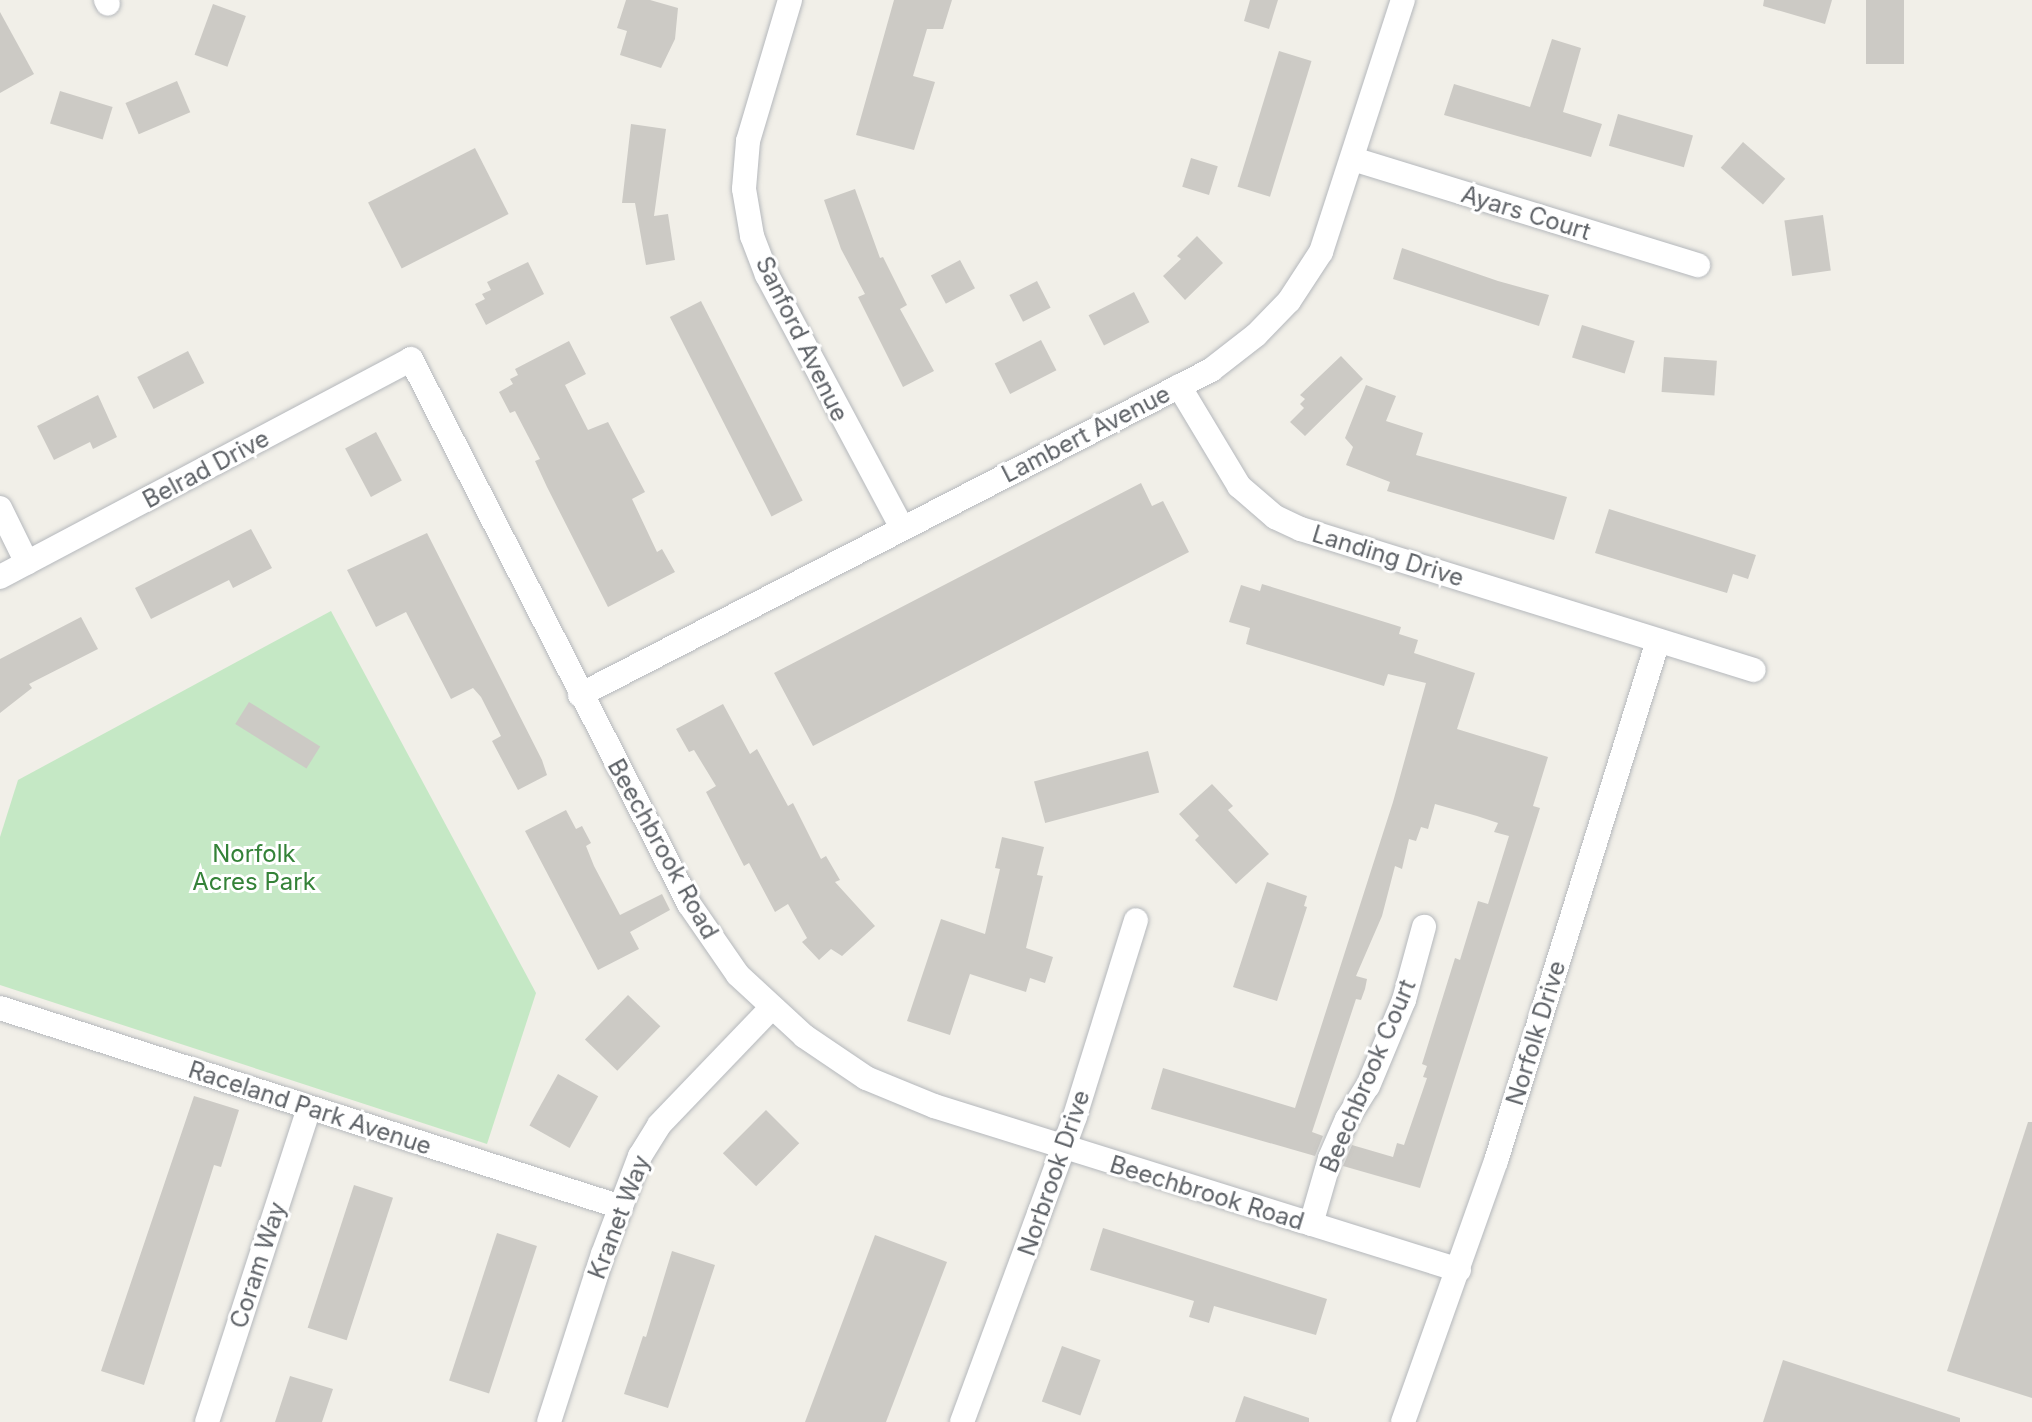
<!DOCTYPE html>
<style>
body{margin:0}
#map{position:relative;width:2032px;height:1422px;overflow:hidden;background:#f1efe8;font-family:Inter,sans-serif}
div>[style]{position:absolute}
.green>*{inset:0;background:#c5e8c5}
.building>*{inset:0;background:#cccac5;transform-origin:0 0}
.roads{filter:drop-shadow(0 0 2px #b5b8bc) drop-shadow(0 0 2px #b5b8bc)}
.minor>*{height:24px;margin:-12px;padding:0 12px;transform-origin:12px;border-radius:12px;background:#fff}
span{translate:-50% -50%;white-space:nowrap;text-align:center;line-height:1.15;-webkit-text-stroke:6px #fff;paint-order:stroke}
.street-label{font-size:24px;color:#5f6368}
.park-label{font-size:24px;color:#348238}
</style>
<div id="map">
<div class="green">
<i style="clip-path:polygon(331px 611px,536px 993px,487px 1144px,0 985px,0 837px,18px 780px)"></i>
</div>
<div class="building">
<i style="clip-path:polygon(626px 0,650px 0,678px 8px,675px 39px,661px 68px,620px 55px,627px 31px,617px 28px)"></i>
<i style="clip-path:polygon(894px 0,952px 0,943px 29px,927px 29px,913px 76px,935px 82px,914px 150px,856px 135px)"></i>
<i style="clip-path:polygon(1250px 0,1278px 0,1269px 29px,1244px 21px)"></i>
<i style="clip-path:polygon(1764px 0,1832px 0,1825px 24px,1763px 6px)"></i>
<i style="left:1866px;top:0;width:38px;height:64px"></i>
<i style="left:213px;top:4px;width:35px;height:54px;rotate:20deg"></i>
<i style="clip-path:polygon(0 12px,34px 74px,0 93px)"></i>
<i style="clip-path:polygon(1552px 39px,1581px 48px,1563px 112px,1602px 124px,1591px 157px,1444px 115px,1454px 84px,1530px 107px)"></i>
<i style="left:1279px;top:51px;width:34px;height:142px;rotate:17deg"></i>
<i style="left:177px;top:81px;width:34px;height:56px;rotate:67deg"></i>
<i style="left:60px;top:91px;width:55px;height:34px;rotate:17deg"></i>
<i style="left:1618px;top:114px;width:78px;height:33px;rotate:16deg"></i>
<i style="clip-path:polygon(631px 124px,666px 129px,654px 216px,668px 214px,675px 260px,646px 265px,635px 203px,622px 203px)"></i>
<i style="left:1743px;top:142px;width:56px;height:34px;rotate:41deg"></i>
<i style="left:475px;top:148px;width:74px;height:120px;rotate:63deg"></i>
<i style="left:1191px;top:158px;width:28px;height:30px;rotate:17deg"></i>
<i style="clip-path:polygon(855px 189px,880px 258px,883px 257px,907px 305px,900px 309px,934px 371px,903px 387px,858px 297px,865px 294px,841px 249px,824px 200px)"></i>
<i style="left:1823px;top:215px;width:56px;height:39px;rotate:82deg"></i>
<i style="clip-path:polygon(1197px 236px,1223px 263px,1185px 300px,1163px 276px,1181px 259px,1177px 256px)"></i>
<i style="clip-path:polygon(1402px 248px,1498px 281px,1549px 295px,1539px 326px,1393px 279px)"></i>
<i style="left:960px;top:260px;width:32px;height:33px;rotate:62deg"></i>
<i style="clip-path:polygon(528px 262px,544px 294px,486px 325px,475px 304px,485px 299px,482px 294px,491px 290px,487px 282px)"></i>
<i style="left:1037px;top:281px;width:30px;height:31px;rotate:63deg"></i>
<i style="left:1134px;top:292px;width:34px;height:51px;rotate:63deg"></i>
<i style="left:701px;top:301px;width:224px;height:35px;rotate:63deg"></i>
<i style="left:1582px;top:325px;width:55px;height:34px;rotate:17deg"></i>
<i style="left:1041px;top:340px;width:34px;height:52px;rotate:63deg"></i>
<i style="clip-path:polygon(569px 341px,586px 374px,565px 385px,588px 430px,608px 422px,645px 492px,632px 499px,657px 552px,662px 549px,675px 572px,608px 607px,547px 487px,535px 461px,540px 459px,515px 411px,510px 413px,499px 392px,513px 384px,510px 379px,518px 375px,515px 369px)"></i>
<i style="left:188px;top:351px;width:36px;height:57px;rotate:63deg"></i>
<i style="clip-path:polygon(1341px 356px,1363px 379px,1305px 436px,1290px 422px,1304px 408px,1300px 404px,1305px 399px,1300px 395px)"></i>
<i style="left:1664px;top:357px;width:53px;height:35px;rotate:4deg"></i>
<i style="clip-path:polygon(1366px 385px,1396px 396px,1386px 421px,1423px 433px,1416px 455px,1567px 497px,1554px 540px,1387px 491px,1390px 482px,1346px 465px,1353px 447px,1345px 438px)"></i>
<i style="clip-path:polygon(98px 395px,117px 437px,93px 449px,90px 442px,54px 460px,37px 426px)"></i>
<i style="left:376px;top:432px;width:55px;height:35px;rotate:62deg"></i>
<i style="clip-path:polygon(1141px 483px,1152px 506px,1163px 501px,1189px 552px,813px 746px,774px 673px)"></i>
<i style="clip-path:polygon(1609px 509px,1756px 555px,1748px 579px,1733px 574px,1727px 593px,1595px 553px)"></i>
<i style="clip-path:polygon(251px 529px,272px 568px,233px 588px,229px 580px,151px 619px,135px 588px)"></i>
<i style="clip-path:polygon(427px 533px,542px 760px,547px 775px,518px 790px,492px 741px,501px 736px,481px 697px,473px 688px,451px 699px,406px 612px,376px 627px,347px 570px)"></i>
<i style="clip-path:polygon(1262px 584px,1401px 627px,1399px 634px,1418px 640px,1414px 653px,1475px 673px,1457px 729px,1548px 757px,1533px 806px,1540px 808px,1420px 1188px,1343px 1166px,1352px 1145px,1393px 1157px,1397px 1143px,1404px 1145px,1427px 1078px,1423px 1077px,1427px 1066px,1422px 1064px,1455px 958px,1460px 960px,1478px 901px,1488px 904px,1509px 836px,1494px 832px,1498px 823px,1477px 816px,1435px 804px,1428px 829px,1421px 827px,1416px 841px,1409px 839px,1402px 869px,1395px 866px,1382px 916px,1356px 976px,1367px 979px,1365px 989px,1361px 1000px,1356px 999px,1312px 1132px,1323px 1136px,1315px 1156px,1151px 1109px,1163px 1068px,1295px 1108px,1393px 802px,1426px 683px,1388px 674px,1384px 686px,1246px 644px,1250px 628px,1229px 622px,1241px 585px,1260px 591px)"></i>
<i style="clip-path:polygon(81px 617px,98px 649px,29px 684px,32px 688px,0 713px,0 659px)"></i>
<i style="left:249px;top:702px;width:84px;height:26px;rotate:32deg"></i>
<i style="clip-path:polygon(723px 704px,750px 754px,757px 749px,788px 806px,793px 803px,821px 859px,826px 856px,840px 880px,835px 882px,875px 926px,842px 956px,831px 949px,819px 960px,802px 942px,807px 938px,788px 904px,775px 912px,749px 863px,744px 866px,706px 792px,716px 786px,694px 750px,689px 752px,676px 729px)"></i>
<i style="left:1148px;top:751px;width:43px;height:118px;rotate:75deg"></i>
<i style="clip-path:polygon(1212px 784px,1233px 806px,1228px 810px,1269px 854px,1236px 884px,1195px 840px,1199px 836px,1179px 814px)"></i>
<i style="clip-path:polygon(566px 810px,576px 829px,582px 826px,591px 843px,586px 846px,594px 866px,620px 915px,662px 894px,670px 910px,630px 932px,639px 949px,598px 970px,525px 831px)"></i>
<i style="clip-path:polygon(1002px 837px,1044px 847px,1037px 875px,1043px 876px,1026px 948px,1053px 957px,1045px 983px,1030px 978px,1026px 992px,970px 974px,950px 1035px,907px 1021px,941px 919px,985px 934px,1000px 869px,995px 868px)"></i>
<i style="clip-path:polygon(1267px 882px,1307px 896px,1304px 906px,1307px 907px,1277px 1001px,1233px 987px)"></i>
<i style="left:628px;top:995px;width:45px;height:62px;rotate:44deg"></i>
<i style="left:558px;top:1074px;width:46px;height:59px;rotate:29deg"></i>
<i style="clip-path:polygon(194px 1096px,239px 1110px,221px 1167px,214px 1165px,144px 1385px,101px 1371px)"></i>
<i style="left:766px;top:1110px;width:47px;height:61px;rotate:45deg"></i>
<i style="clip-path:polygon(2028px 1122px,2032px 1122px,2032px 1398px,1947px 1371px)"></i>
<i style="left:354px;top:1185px;width:41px;height:150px;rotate:18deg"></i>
<i style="clip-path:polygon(1103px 1228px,1327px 1299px,1316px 1335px,1214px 1306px,1209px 1323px,1189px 1317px,1194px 1301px,1090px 1270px)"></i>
<i style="left:497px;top:1233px;width:42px;height:155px;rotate:18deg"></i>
<i style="clip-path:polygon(875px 1235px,947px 1262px,886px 1422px,805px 1422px)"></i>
<i style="clip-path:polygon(672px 1251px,715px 1265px,668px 1408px,624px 1394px,643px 1336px,646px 1337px)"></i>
<i style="left:1062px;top:1346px;width:41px;height:59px;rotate:20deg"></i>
<i style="clip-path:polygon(1783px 1360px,1960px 1418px,1960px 1422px,1763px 1422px)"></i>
<i style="clip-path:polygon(290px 1376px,333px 1389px,322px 1422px,275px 1422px)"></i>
<i style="clip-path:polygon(1244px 1396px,1309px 1418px,1309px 1422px,1235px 1422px)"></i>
</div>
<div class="roads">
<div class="minor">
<i style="left:106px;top:0;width:4px;rotate:63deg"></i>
<i style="left:790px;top:0;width:147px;rotate:106.6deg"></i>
<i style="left:748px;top:141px;width:48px;rotate:94.8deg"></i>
<i style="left:744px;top:189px;width:48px;rotate:80.3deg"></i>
<i style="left:752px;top:236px;width:42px;rotate:69deg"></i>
<i style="left:767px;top:275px;width:287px;rotate:61.9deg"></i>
<i style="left:1353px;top:159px;width:361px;rotate:17.1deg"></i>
<i style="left:1179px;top:386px;width:117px;rotate:59deg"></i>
<i style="left:1239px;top:486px;width:48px;rotate:40.7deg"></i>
<i style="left:1275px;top:517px;width:29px;rotate:25deg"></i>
<i style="left:1301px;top:529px;width:474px;rotate:17.3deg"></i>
<i style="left:0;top:508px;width:61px;rotate:63.9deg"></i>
<i style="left:0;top:577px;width:465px;rotate:-27.9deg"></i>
<i style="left:411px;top:359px;width:612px;rotate:62.97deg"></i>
<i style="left:689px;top:904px;width:86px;rotate:55.4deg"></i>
<i style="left:738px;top:975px;width:90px;rotate:42.7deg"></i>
<i style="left:804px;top:1036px;width:75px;rotate:34.1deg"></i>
<i style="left:866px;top:1078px;width:74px;rotate:22.4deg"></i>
<i style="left:934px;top:1106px;width:550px;rotate:17.35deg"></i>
<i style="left:580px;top:695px;width:710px;rotate:-27.25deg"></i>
<i style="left:1211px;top:370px;width:57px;rotate:-37.9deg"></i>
<i style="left:1256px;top:335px;width:47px;rotate:-45.9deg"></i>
<i style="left:1289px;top:301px;width:59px;rotate:-56.9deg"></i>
<i style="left:1321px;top:252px;width:265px;rotate:-72deg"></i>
<i style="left:0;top:1008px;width:652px;rotate:17.77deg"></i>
<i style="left:1311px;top:1224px;width:69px;rotate:-73.9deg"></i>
<i style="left:1330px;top:1158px;width:43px;rotate:-66.4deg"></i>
<i style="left:1347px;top:1119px;width:39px;rotate:-58deg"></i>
<i style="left:1368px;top:1086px;width:93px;rotate:-67.3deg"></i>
<i style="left:1404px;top:1000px;width:76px;rotate:-74.7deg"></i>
<i style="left:207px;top:1422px;width:330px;rotate:-72deg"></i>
<i style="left:549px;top:1422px;width:176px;rotate:-72.2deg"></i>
<i style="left:603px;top:1254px;width:105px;rotate:-69.3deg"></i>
<i style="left:640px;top:1156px;width:36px;rotate:-58deg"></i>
<i style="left:659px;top:1125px;width:163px;rotate:-46.2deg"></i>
<i style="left:962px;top:1422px;width:326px;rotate:-69.7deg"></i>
<i style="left:1075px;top:1116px;width:205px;rotate:-72.7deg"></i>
<i style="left:1403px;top:1422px;width:277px;rotate:-70.4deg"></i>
<i style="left:1496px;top:1161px;width:545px;rotate:-72.7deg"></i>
</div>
</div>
<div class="street-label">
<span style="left:1526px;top:213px;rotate:17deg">Ayars Court</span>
<span style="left:802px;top:339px;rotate:64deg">Sanford Avenue</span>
<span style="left:1086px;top:434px;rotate:-27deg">Lambert Avenue</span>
<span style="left:206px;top:469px;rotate:-28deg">Belrad Drive</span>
<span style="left:1388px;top:556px;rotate:17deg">Landing Drive</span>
<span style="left:663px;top:849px;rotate:61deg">Beechbrook Road</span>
<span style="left:1536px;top:1033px;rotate:-73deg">Norfolk Drive</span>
<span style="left:1368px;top:1076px;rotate:-67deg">Beechbrook Court</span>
<span style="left:310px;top:1108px;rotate:18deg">Raceland Park Avenue</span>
<span style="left:1054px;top:1173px;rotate:-71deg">Norbrook Drive</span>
<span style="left:1207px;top:1193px;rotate:17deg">Beechbrook Road</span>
<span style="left:619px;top:1217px;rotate:-69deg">Kranet Way</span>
<span style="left:258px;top:1265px;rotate:-72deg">Coram Way</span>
</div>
<div class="park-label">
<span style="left:254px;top:868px">Norfolk<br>Acres Park</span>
</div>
</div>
